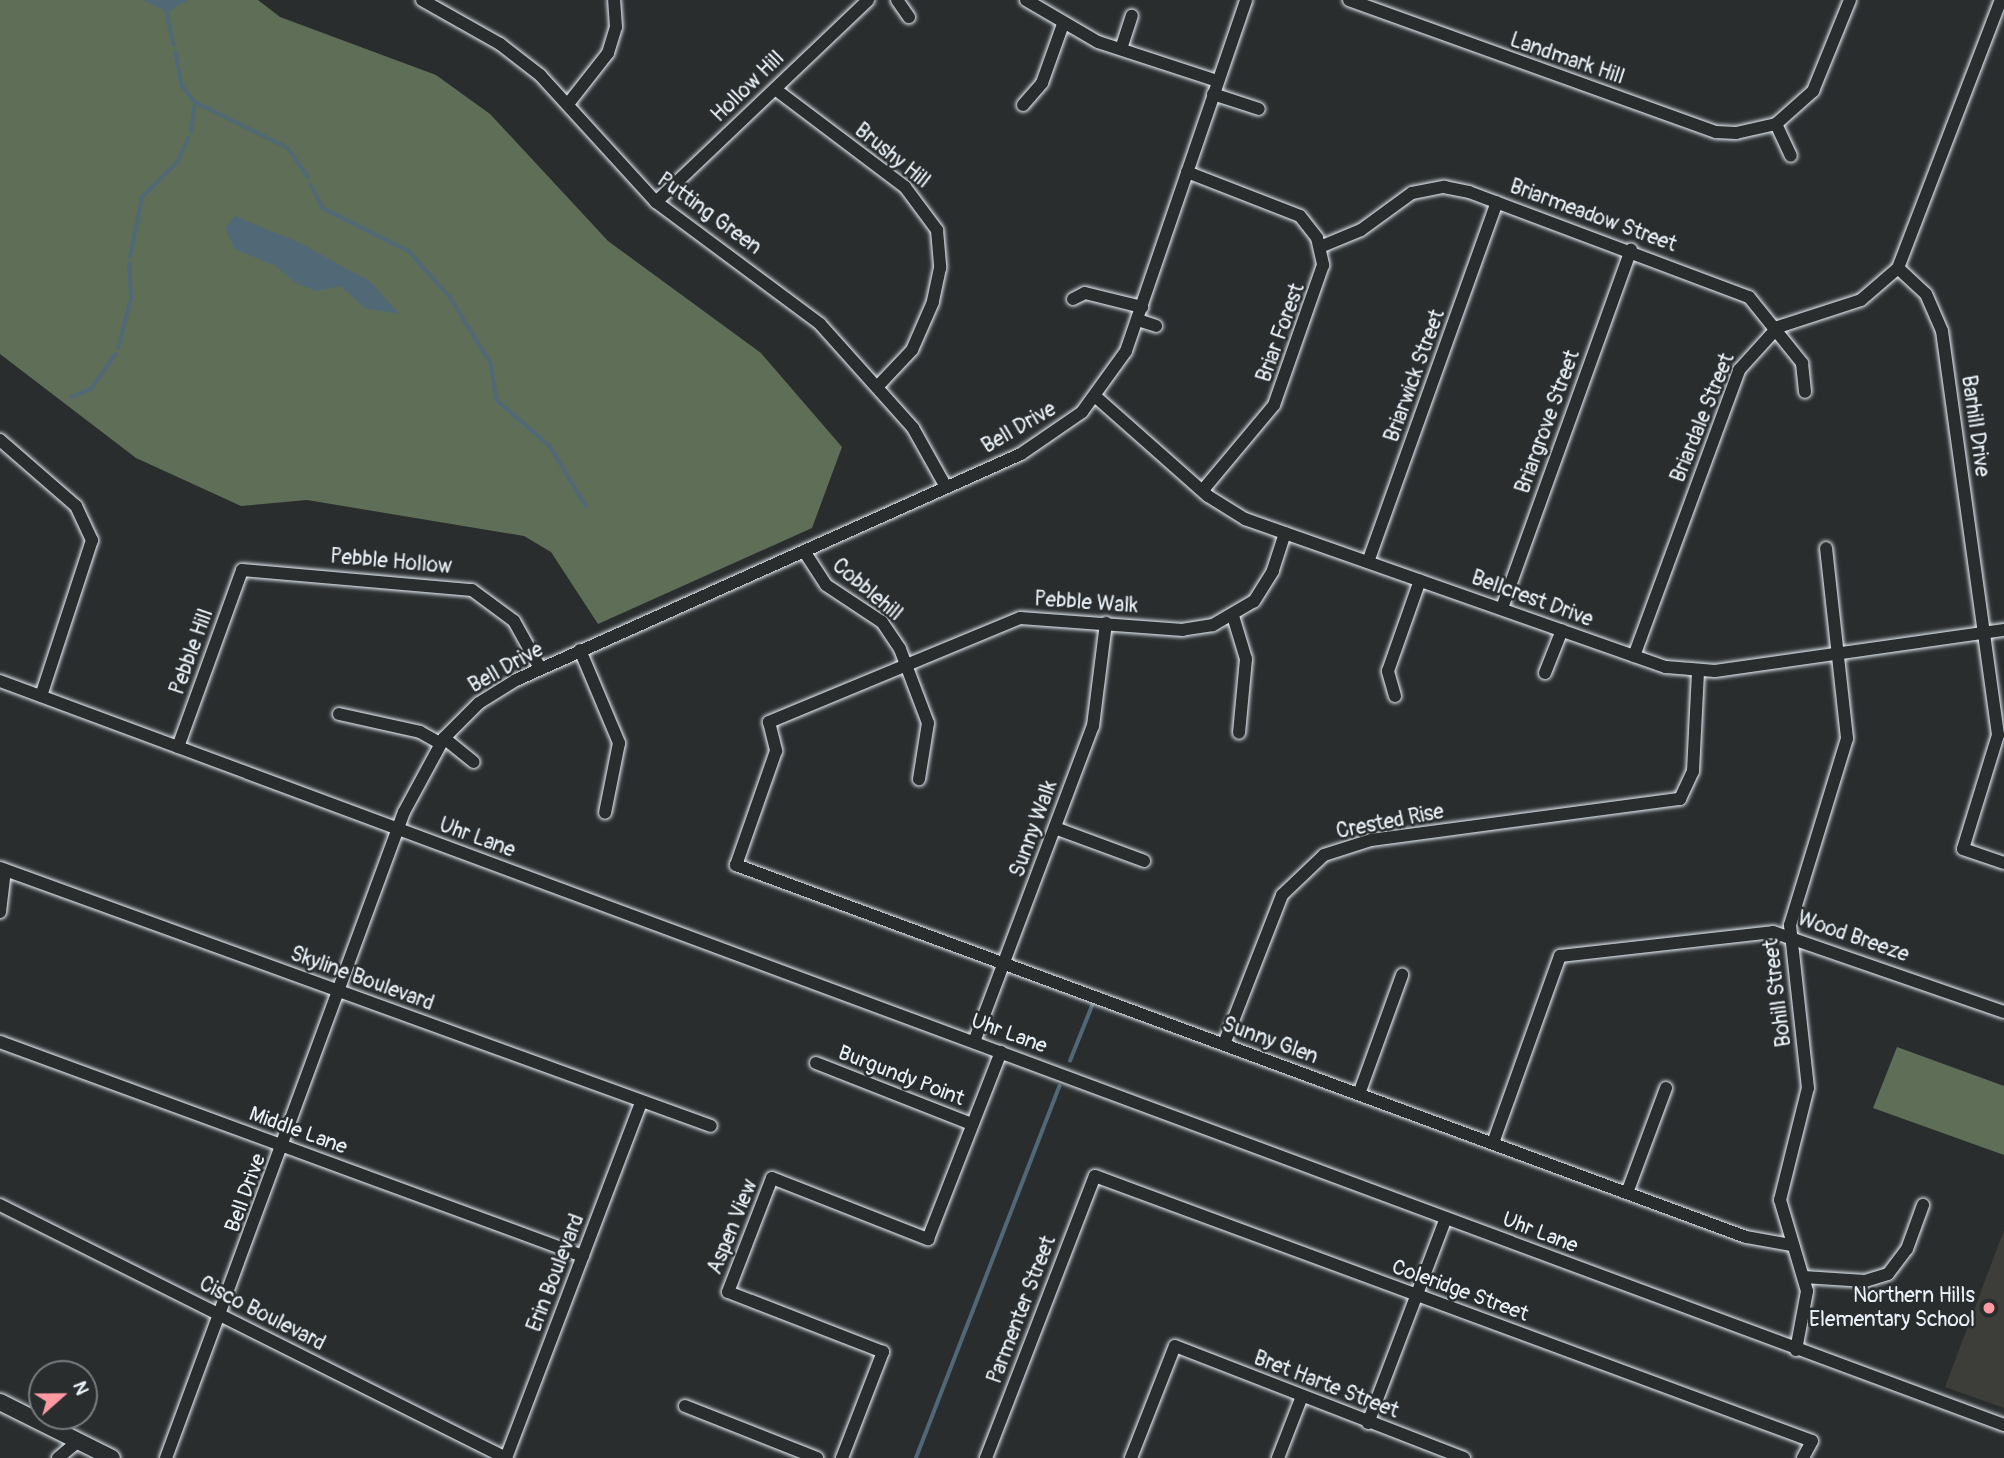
<!DOCTYPE html>
<style>
body{margin:0}
#map{position:relative;width:2004px;height:1458px;overflow:hidden;background:#2a2d2e;font-family:Pangolin,sans-serif}
div>[style]{position:absolute}
.built>*{inset:0;background:#3d3d39}
.green>*{inset:0;background:#5e6e57}
.water>*{inset:0;background:#516976}
.stream>*{height:3.5px;margin:-1.75px;padding:0 1.75px;transform-origin:1.75px;border-radius:1.75px;background:#516976}
.roads{filter:drop-shadow(0 0 2px #e8f1f8) drop-shadow(0 0 2px #e8f1f8)}
.minor>*{height:12px;margin:-6px;padding:0 6px;transform-origin:6px;border-radius:6px;background:#2a2d2e}
.major>*{height:16px;margin:-8px;padding:0 8px;transform-origin:8px;border-radius:8px;background:#2a2d2e}
.dots>*{width:19px;height:19px;translate:-50% -50%;box-sizing:border-box;border:4px solid #2a2d2e;border-radius:50%}
span{translate:-50% -50%;white-space:nowrap;text-align:center;line-height:1.15;-webkit-text-stroke:5px #2a2d2e;paint-order:stroke}
.street-label{font-size:21px;color:#e8f1f8}
.poi-label{font-size:21px;color:#e8f1f8}
.right{translate:-100% -50%;text-align:right}
.north{position:absolute;left:28px;top:1360px;width:70px;height:70px;box-sizing:border-box;background:#2a2d2e;border:2px solid #767b7f;border-radius:50%;rotate:69deg;font-size:19px;font-weight:700;line-height:28px;text-align:center;color:#e8f1f8}
.north::after{content:'';display:block;margin:auto;width:24px;height:32px;background:#ff9aa2;clip-path:polygon(50% 0,100% 100%,50% 72%,0 100%)}
</style>
<div id="map">
<div class="built">
<i style="clip-path:polygon(2004px 1230px,2004px 1408px,1945px 1387px)"></i>
</div>
<div class="green">
<i style="clip-path:polygon(0 0,258px 0,280px 17px,436px 75px,490px 114px,608px 241px,761px 353px,842px 447px,812px 528px,598px 624px,551px 552px,524px 536px,307px 500px,241px 506px,136px 458px,0 354px)"></i>
<i style="clip-path:polygon(1897px 1047px,2004px 1086px,2004px 1155px,1873px 1108px)"></i>
</div>
<div class="water">
<i style="clip-path:polygon(142px 0,188px 0,168px 12px)"></i>
<i style="clip-path:polygon(235px 216px,300px 243px,371px 282px,399px 314px,365px 308px,340px 286px,317px 291px,295px 283px,276px 266px,235px 249px,225px 228px)"></i>
</div>
<div class="stream">
<i style="left:164px;top:0;width:46px;rotate:77.5deg"></i>
<i style="left:176px;top:52px;width:34px;rotate:80deg"></i>
<i style="left:182px;top:85px;width:21px;rotate:53deg"></i>
<i style="left:195px;top:102px;width:104px;rotate:26.3deg"></i>
<i style="left:288px;top:148px;width:35px;rotate:55deg"></i>
<i style="left:191px;top:132px;width:30px;rotate:-82deg"></i>
<i style="left:311px;top:185px;width:26px;rotate:62deg"></i>
<i style="left:323px;top:208px;width:96px;rotate:26.6deg"></i>
<i style="left:409px;top:251px;width:62px;rotate:48.3deg"></i>
<i style="left:450px;top:297px;width:78px;rotate:58.2deg"></i>
<i style="left:491px;top:363px;width:37px;rotate:81deg"></i>
<i style="left:497px;top:400px;width:70px;rotate:41deg"></i>
<i style="left:550px;top:446px;width:70px;rotate:59deg"></i>
<i style="left:130px;top:257px;width:61px;rotate:-78.7deg"></i>
<i style="left:142px;top:197px;width:49px;rotate:-44.2deg"></i>
<i style="left:177px;top:163px;width:27px;rotate:-66deg"></i>
<i style="left:118px;top:348px;width:51px;rotate:-75.1deg"></i>
<i style="left:131px;top:299px;width:36px;rotate:-93deg"></i>
<i style="left:71px;top:397px;width:22px;rotate:-22deg"></i>
<i style="left:91px;top:389px;width:43px;rotate:-54.5deg"></i>
<i style="left:1070px;top:1061px;width:59px;rotate:-68.2deg"></i>
<i style="left:916px;top:1458px;width:398px;rotate:-68.9deg"></i>
</div>
<div class="roads">
<div class="minor">
<i style="left:422px;top:0;width:90px;rotate:29.4deg"></i>
<i style="left:500px;top:44px;width:51px;rotate:37.8deg"></i>
<i style="left:540px;top:75px;width:172px;rotate:47.6deg"></i>
<i style="left:656px;top:202px;width:204px;rotate:36.6deg"></i>
<i style="left:820px;top:324px;width:140px;rotate:48.2deg"></i>
<i style="left:913px;top:428px;width:68px;rotate:60.8deg"></i>
<i style="left:897px;top:0;width:21px;rotate:55deg"></i>
<i style="left:1026px;top:0;width:83px;rotate:30.3deg"></i>
<i style="left:1098px;top:42px;width:125px;rotate:18.1deg"></i>
<i style="left:1349px;top:0;width:390px;rotate:19.8deg"></i>
<i style="left:1716px;top:132px;width:20px;rotate:3deg"></i>
<i style="left:1736px;top:133px;width:41px;rotate:-12.7deg"></i>
<i style="left:1776px;top:124px;width:50px;rotate:-41.7deg"></i>
<i style="left:1813px;top:91px;width:98px;rotate:-67.9deg"></i>
<i style="left:1121px;top:49px;width:35px;rotate:-72deg"></i>
<i style="left:775px;top:89px;width:163px;rotate:37deg"></i>
<i style="left:905px;top:187px;width:54px;rotate:53.3deg"></i>
<i style="left:937px;top:230px;width:38px;rotate:85deg"></i>
<i style="left:940px;top:268px;width:35px;rotate:102deg"></i>
<i style="left:933px;top:302px;width:52px;rotate:113.6deg"></i>
<i style="left:912px;top:350px;width:50px;rotate:133.4deg"></i>
<i style="left:1213px;top:94px;width:48px;rotate:18.1deg"></i>
<i style="left:568px;top:104px;width:65px;rotate:-51.9deg"></i>
<i style="left:608px;top:53px;width:27px;rotate:-73deg"></i>
<i style="left:616px;top:27px;width:27px;rotate:-94deg"></i>
<i style="left:1023px;top:105px;width:29px;rotate:-49deg"></i>
<i style="left:1042px;top:83px;width:63px;rotate:-70.4deg"></i>
<i style="left:1776px;top:124px;width:35px;rotate:65deg"></i>
<i style="left:1187px;top:172px;width:121px;rotate:21.3deg"></i>
<i style="left:1300px;top:216px;width:28px;rotate:52deg"></i>
<i style="left:1317px;top:238px;width:28px;rotate:77deg"></i>
<i style="left:1323px;top:265px;width:148px;rotate:109.3deg"></i>
<i style="left:1274px;top:405px;width:111px;rotate:129.9deg"></i>
<i style="left:656px;top:202px;width:293px;rotate:-43.6deg"></i>
<i style="left:1320px;top:247px;width:44px;rotate:-22.5deg"></i>
<i style="left:1361px;top:230px;width:63px;rotate:-36deg"></i>
<i style="left:1412px;top:193px;width:33px;rotate:-11deg"></i>
<i style="left:1444px;top:187px;width:25px;rotate:11deg"></i>
<i style="left:1469px;top:192px;width:299px;rotate:20.6deg"></i>
<i style="left:1749px;top:297px;width:85px;rotate:51.2deg"></i>
<i style="left:1802px;top:363px;width:29px;rotate:84deg"></i>
<i style="left:1898px;top:268px;width:38px;rotate:43deg"></i>
<i style="left:1926px;top:294px;width:40px;rotate:66.6deg"></i>
<i style="left:1942px;top:331px;width:408px;rotate:82.1deg"></i>
<i style="left:1998px;top:735px;width:119px;rotate:107.1deg"></i>
<i style="left:1963px;top:849px;width:43px;rotate:18.9deg"></i>
<i style="left:1073px;top:299px;width:13px;rotate:-27deg"></i>
<i style="left:1085px;top:293px;width:59px;rotate:13.8deg"></i>
<i style="left:1138px;top:320px;width:19px;rotate:18deg"></i>
<i style="left:1096px;top:397px;width:149px;rotate:41.5deg"></i>
<i style="left:1208px;top:496px;width:44px;rotate:31.9deg"></i>
<i style="left:1245px;top:519px;width:446px;rotate:19.4deg"></i>
<i style="left:1666px;top:667px;width:49px;rotate:4.7deg"></i>
<i style="left:1715px;top:671px;width:292px;rotate:-8.1deg"></i>
<i style="left:0;top:440px;width:101px;rotate:41deg"></i>
<i style="left:76px;top:506px;width:38px;rotate:65deg"></i>
<i style="left:92px;top:540px;width:164px;rotate:108.1deg"></i>
<i style="left:1285px;top:533px;width:40px;rotate:108deg"></i>
<i style="left:1273px;top:571px;width:36px;rotate:122deg"></i>
<i style="left:1254px;top:601px;width:48px;rotate:149.7deg"></i>
<i style="left:1213px;top:625px;width:30px;rotate:171deg"></i>
<i style="left:1183px;top:630px;width:163px;rotate:-175.8deg"></i>
<i style="left:1020px;top:618px;width:272px;rotate:157.5deg"></i>
<i style="left:769px;top:722px;width:30px;rotate:76deg"></i>
<i style="left:776px;top:751px;width:121px;rotate:109.3deg"></i>
<i style="left:736px;top:865px;width:1076px;rotate:20.22deg"></i>
<i style="left:1746px;top:1237px;width:46px;rotate:10.1deg"></i>
<i style="left:804px;top:551px;width:40px;rotate:57.1deg"></i>
<i style="left:826px;top:585px;width:67px;rotate:33.5deg"></i>
<i style="left:882px;top:622px;width:32px;rotate:56deg"></i>
<i style="left:900px;top:649px;width:79px;rotate:69.3deg"></i>
<i style="left:928px;top:723px;width:57px;rotate:99.1deg"></i>
<i style="left:1368px;top:562px;width:382px;rotate:-70.3deg"></i>
<i style="left:1502px;top:608px;width:381px;rotate:-70.2deg"></i>
<i style="left:1233px;top:616px;width:45px;rotate:73.2deg"></i>
<i style="left:1246px;top:659px;width:74px;rotate:95.4deg"></i>
<i style="left:580px;top:650px;width:101px;rotate:67.2deg"></i>
<i style="left:619px;top:743px;width:71px;rotate:101.3deg"></i>
<i style="left:1634px;top:656px;width:305px;rotate:-69.8deg"></i>
<i style="left:1739px;top:370px;width:58px;rotate:-47.8deg"></i>
<i style="left:1778px;top:327px;width:87px;rotate:-18deg"></i>
<i style="left:1861px;top:300px;width:49px;rotate:-40.9deg"></i>
<i style="left:1898px;top:268px;width:287px;rotate:-69deg"></i>
<i style="left:1545px;top:673px;width:46px;rotate:-68.4deg"></i>
<i style="left:0;top:681px;width:2138px;rotate:20.37deg"></i>
<i style="left:1395px;top:696px;width:26px;rotate:-106deg"></i>
<i style="left:1388px;top:671px;width:96px;rotate:-70.6deg"></i>
<i style="left:339px;top:714px;width:83px;rotate:12.5deg"></i>
<i style="left:420px;top:732px;width:23px;rotate:29deg"></i>
<i style="left:444px;top:738px;width:38px;rotate:39deg"></i>
<i style="left:178px;top:747px;width:188px;rotate:-70.1deg"></i>
<i style="left:242px;top:570px;width:231px;rotate:5deg"></i>
<i style="left:472px;top:590px;width:52px;rotate:36.4deg"></i>
<i style="left:514px;top:621px;width:54px;rotate:61deg"></i>
<i style="left:1055px;top:828px;width:95px;rotate:20.3deg"></i>
<i style="left:0;top:868px;width:756px;rotate:19.94deg"></i>
<i style="left:0;top:912px;width:42px;rotate:-83.2deg"></i>
<i style="left:0;top:1042px;width:621px;rotate:20.16deg"></i>
<i style="left:974px;top:1042px;width:338px;rotate:-69.4deg"></i>
<i style="left:1093px;top:726px;width:104px;rotate:-82.8deg"></i>
<i style="left:1224px;top:1044px;width:160px;rotate:-68.7deg"></i>
<i style="left:1282px;top:895px;width:58px;rotate:-43.6deg"></i>
<i style="left:1324px;top:855px;width:49px;rotate:-17.7deg"></i>
<i style="left:1371px;top:840px;width:312px;rotate:-7.6deg"></i>
<i style="left:1680px;top:799px;width:31px;rotate:-65deg"></i>
<i style="left:1693px;top:771px;width:99px;rotate:-87.1deg"></i>
<i style="left:816px;top:1063px;width:168px;rotate:21.4deg"></i>
<i style="left:1359px;top:1094px;width:127px;rotate:-70.1deg"></i>
<i style="left:1493px;top:1143px;width:199px;rotate:-70.3deg"></i>
<i style="left:1560px;top:956px;width:214px;rotate:-6.4deg"></i>
<i style="left:1773px;top:932px;width:244px;rotate:19.1deg"></i>
<i style="left:1627px;top:1193px;width:112px;rotate:-69.6deg"></i>
<i style="left:0;top:1205px;width:566px;rotate:26.57deg"></i>
<i style="left:1804px;top:1277px;width:61px;rotate:3.8deg"></i>
<i style="left:1865px;top:1281px;width:24px;rotate:-17deg"></i>
<i style="left:1888px;top:1274px;width:31px;rotate:-53deg"></i>
<i style="left:1907px;top:1249px;width:47px;rotate:-70deg"></i>
<i style="left:1796px;top:1350px;width:60px;rotate:-79.4deg"></i>
<i style="left:1807px;top:1291px;width:95px;rotate:-106.5deg"></i>
<i style="left:1780px;top:1200px;width:115px;rotate:-76deg"></i>
<i style="left:1808px;top:1088px;width:164px;rotate:-96.3deg"></i>
<i style="left:1790px;top:925px;width:195px;rotate:-73deg"></i>
<i style="left:1847px;top:738px;width:191px;rotate:-96.3deg"></i>
<i style="left:685px;top:1406px;width:142px;rotate:21.5deg"></i>
<i style="left:1368px;top:1423px;width:219px;rotate:-69.2deg"></i>
<i style="left:58px;top:1458px;width:26px;rotate:-40deg"></i>
<i style="left:166px;top:1458px;width:688px;rotate:-69.78deg"></i>
<i style="left:404px;top:812px;width:84px;rotate:-61.6deg"></i>
<i style="left:444px;top:738px;width:49px;rotate:-45deg"></i>
<i style="left:479px;top:703px;width:44px;rotate:-31.9deg"></i>
<i style="left:516px;top:680px;width:553px;rotate:-24.11deg"></i>
<i style="left:1021px;top:454px;width:74px;rotate:-34.5deg"></i>
<i style="left:1082px;top:412px;width:75px;rotate:-54.2deg"></i>
<i style="left:1126px;top:351px;width:371px;rotate:-71.1deg"></i>
<i style="left:506px;top:1458px;width:381px;rotate:-69.2deg"></i>
<i style="left:842px;top:1458px;width:114px;rotate:-68.9deg"></i>
<i style="left:883px;top:1352px;width:166px;rotate:-158.8deg"></i>
<i style="left:728px;top:1292px;width:122px;rotate:-68.9deg"></i>
<i style="left:772px;top:1178px;width:168px;rotate:21.4deg"></i>
<i style="left:928px;top:1239px;width:201px;rotate:-68.7deg"></i>
<i style="left:986px;top:1458px;width:302px;rotate:-68.9deg"></i>
<i style="left:1095px;top:1176px;width:764px;rotate:20.28deg"></i>
<i style="left:1812px;top:1441px;width:19px;rotate:118deg"></i>
<i style="left:1131px;top:1458px;width:120px;rotate:-68.6deg"></i>
<i style="left:1175px;top:1346px;width:310px;rotate:21.2deg"></i>
<i style="left:1278px;top:1458px;width:66px;rotate:-68.8deg"></i>
</div>
<div class="major">
<i style="left:0;top:1402px;width:125px;rotate:26.6deg"></i>
</div>
</div>
<div class="dots">
<i style="left:1989px;top:1308px;background:#ff9aa2"></i>
</div>
<div class="street-label">
<span style="left:1567px;top:59px;rotate:19deg">Landmark Hill</span>
<span style="left:748px;top:87px;rotate:-44deg">Hollow Hill</span>
<span style="left:892px;top:156px;rotate:39deg">Brushy Hill</span>
<span style="left:709px;top:214px;rotate:36deg">Putting Green</span>
<span style="left:1593px;top:216px;rotate:20deg">Briarmeadow Street</span>
<span style="left:1281px;top:333px;rotate:-70deg">Briar Forest</span>
<span style="left:1415px;top:376px;rotate:-70deg">Briarwick Street</span>
<span style="left:1703px;top:418px;rotate:-68deg">Briardale Street</span>
<span style="left:1548px;top:422px;rotate:-70deg">Briargrove Street</span>
<span style="left:1975px;top:426px;rotate:82deg">Barhill Drive</span>
<span style="left:1019px;top:428px;rotate:-30deg">Bell Drive</span>
<span style="left:391px;top:562px;rotate:5deg">Pebble Hollow</span>
<span style="left:867px;top:590px;rotate:40deg">Cobblehill</span>
<span style="left:1532px;top:599px;rotate:20deg">Bellcrest Drive</span>
<span style="left:1086px;top:603px;rotate:4deg">Pebble Walk</span>
<span style="left:192px;top:652px;rotate:-70deg">Pebble Hill</span>
<span style="left:506px;top:668px;rotate:-29deg">Bell Drive</span>
<span style="left:1390px;top:822px;rotate:-11deg">Crested Rise</span>
<span style="left:1034px;top:829px;rotate:-70deg">Sunny Walk</span>
<span style="left:477px;top:838px;rotate:20deg">Uhr Lane</span>
<span style="left:1853px;top:937px;rotate:19deg">Wood Breeze</span>
<span style="left:362px;top:979px;rotate:20deg">Skyline Boulevard</span>
<span style="left:1778px;top:993px;rotate:-97deg">Bohill Street</span>
<span style="left:1009px;top:1034px;rotate:20deg">Uhr Lane</span>
<span style="left:1270px;top:1041px;rotate:20deg">Sunny Glen</span>
<span style="left:901px;top:1076px;rotate:21deg">Burgundy Point</span>
<span style="left:298px;top:1131px;rotate:20deg">Middle Lane</span>
<span style="left:246px;top:1193px;rotate:-70deg">Bell Drive</span>
<span style="left:733px;top:1227px;rotate:-68deg">Aspen View</span>
<span style="left:1540px;top:1233px;rotate:21deg">Uhr Lane</span>
<span style="left:556px;top:1273px;rotate:-69deg">Erin Boulevard</span>
<span style="left:1460px;top:1291px;rotate:20deg">Coleridge Street</span>
<span style="left:1022px;top:1310px;rotate:-69deg">Parmenter Street</span>
<span style="left:262px;top:1314px;rotate:27deg">Cisco Boulevard</span>
<span style="left:1326px;top:1385px;rotate:21deg">Bret Harte Street</span>
</div>
<div class="poi-label">
<span class="right" style="left:1975px;top:1308px">Northern Hills<br>Elementary School</span>
</div>
<div class="north">N</div>
</div>
